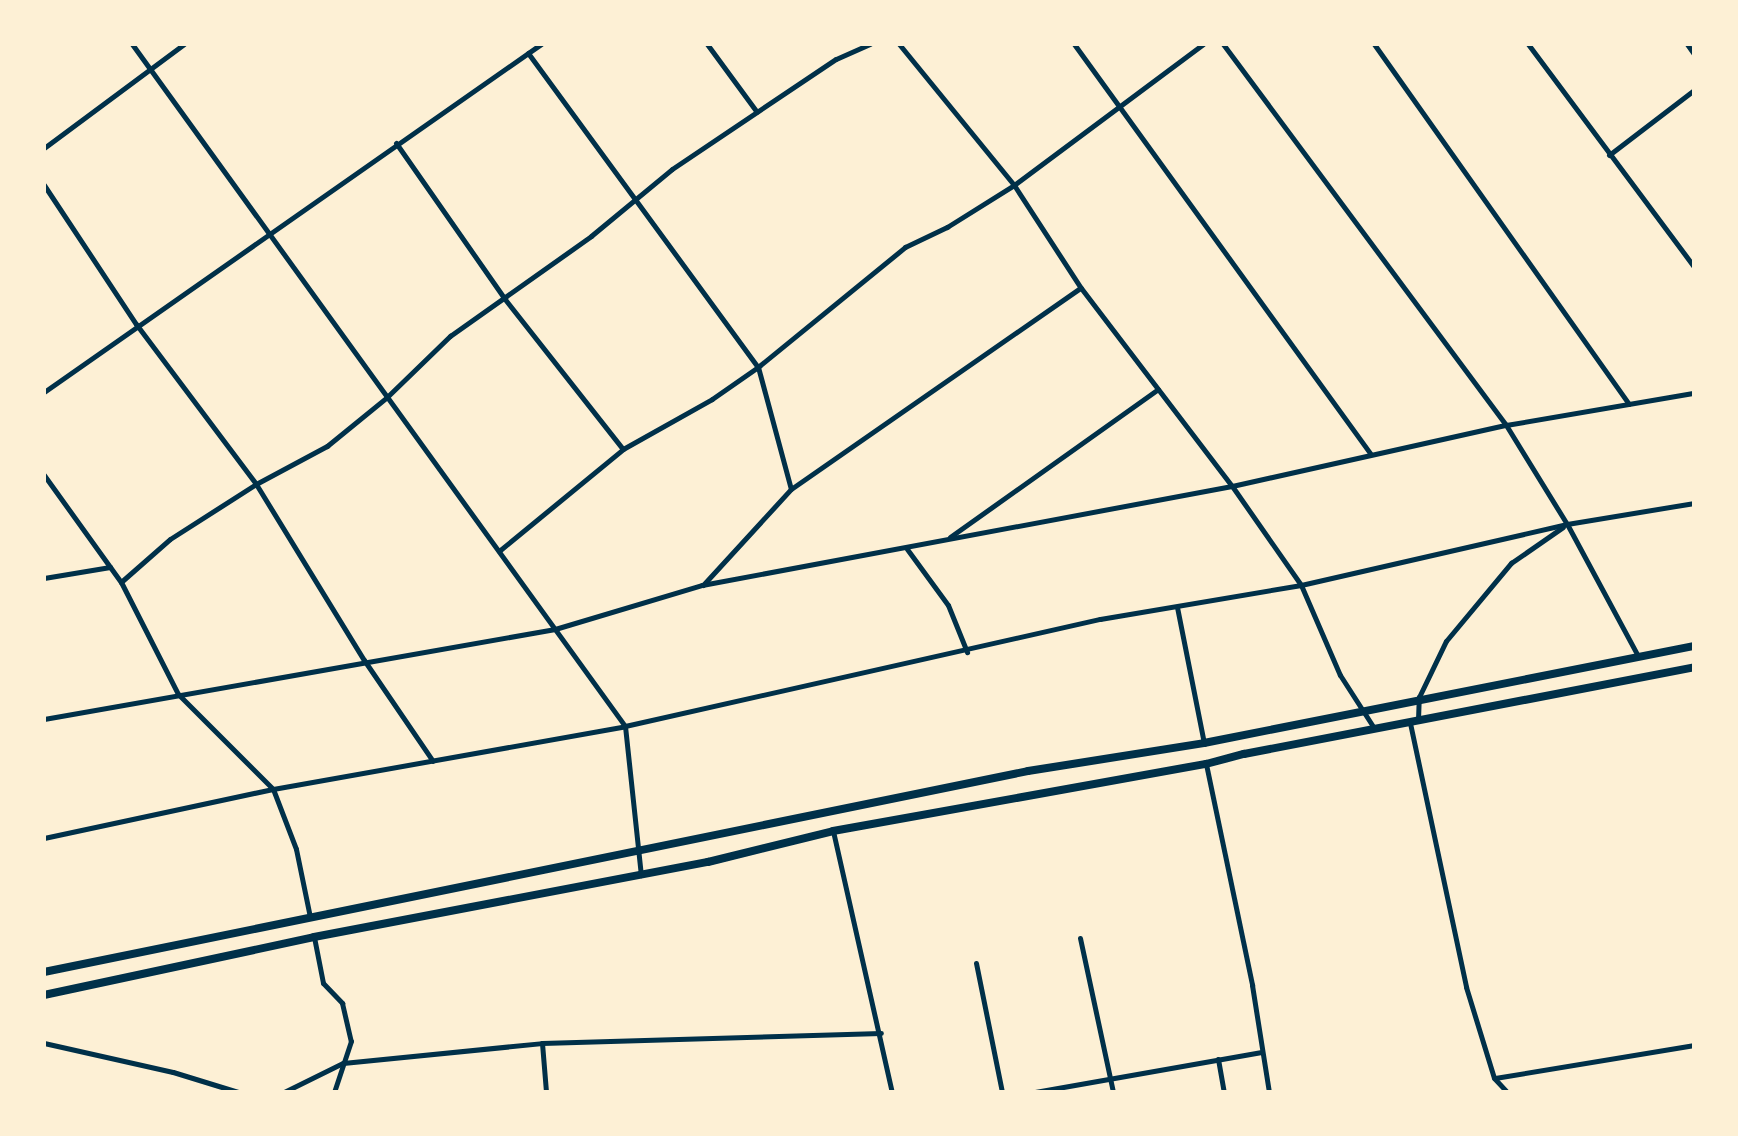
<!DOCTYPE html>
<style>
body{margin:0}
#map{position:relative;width:1738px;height:1136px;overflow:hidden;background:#fdf0d5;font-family:Roboto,sans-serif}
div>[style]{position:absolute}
.minor>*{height:5px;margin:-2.5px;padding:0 2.5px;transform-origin:2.5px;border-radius:2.5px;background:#003049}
.secondary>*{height:8px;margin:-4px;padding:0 4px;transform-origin:4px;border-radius:4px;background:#003049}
span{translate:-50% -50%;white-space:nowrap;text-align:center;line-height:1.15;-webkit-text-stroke:8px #fdf0d5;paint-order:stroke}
.frame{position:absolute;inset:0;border:46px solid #fdf0d5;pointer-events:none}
</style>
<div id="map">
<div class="minor">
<i style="left:132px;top:44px;width:842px;rotate:54.14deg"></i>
<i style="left:625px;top:726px;width:150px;rotate:83.9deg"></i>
<i style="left:707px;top:44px;width:84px;rotate:53.7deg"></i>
<i style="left:899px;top:44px;width:182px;rotate:50.8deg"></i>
<i style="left:1014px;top:185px;width:123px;rotate:57deg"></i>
<i style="left:1081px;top:288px;width:249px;rotate:52.7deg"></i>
<i style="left:1232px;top:486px;width:121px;rotate:55.1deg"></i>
<i style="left:1301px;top:585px;width:98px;rotate:66.6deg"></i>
<i style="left:1340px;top:675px;width:63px;rotate:57.3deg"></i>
<i style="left:1074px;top:44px;width:505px;rotate:54.11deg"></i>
<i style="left:1223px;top:44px;width:475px;rotate:53.4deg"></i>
<i style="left:1506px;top:425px;width:116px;rotate:58.4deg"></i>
<i style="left:1567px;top:524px;width:150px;rotate:61.7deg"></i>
<i style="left:1374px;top:44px;width:441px;rotate:54.7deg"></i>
<i style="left:1528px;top:44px;width:278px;rotate:53.3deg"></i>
<i style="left:1687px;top:44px;width:12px;rotate:55deg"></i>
<i style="left:528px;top:53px;width:389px;rotate:53.8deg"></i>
<i style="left:758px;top:367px;width:126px;rotate:74.9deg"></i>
<i style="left:396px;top:143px;width:189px;rotate:55.1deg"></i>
<i style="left:504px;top:298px;width:192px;rotate:51.8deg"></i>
<i style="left:44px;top:148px;width:174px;rotate:-36.6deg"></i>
<i style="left:1609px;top:155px;width:107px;rotate:-37.4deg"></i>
<i style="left:44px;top:185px;width:167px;rotate:56.5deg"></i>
<i style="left:136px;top:324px;width:200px;rotate:53.1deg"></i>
<i style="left:256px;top:484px;width:206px;rotate:58.5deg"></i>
<i style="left:364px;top:660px;width:122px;rotate:55.7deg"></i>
<i style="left:44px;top:392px;width:607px;rotate:-35deg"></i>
<i style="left:44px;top:475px;width:132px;rotate:54.3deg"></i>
<i style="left:121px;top:582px;width:126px;rotate:63deg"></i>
<i style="left:178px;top:694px;width:134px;rotate:45deg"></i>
<i style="left:273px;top:789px;width:64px;rotate:69deg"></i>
<i style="left:296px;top:849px;width:69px;rotate:78.4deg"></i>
<i style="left:950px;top:537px;width:255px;rotate:-35.4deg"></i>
<i style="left:907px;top:549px;width:69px;rotate:53.8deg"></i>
<i style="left:948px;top:605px;width:51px;rotate:68deg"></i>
<i style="left:499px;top:551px;width:161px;rotate:-39.4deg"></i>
<i style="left:623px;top:449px;width:102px;rotate:-29.3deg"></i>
<i style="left:712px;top:399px;width:56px;rotate:-34.8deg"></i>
<i style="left:758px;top:367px;width:190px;rotate:-39.2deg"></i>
<i style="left:905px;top:247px;width:47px;rotate:-25.5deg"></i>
<i style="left:947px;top:227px;width:79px;rotate:-32.1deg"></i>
<i style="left:1014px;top:185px;width:236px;rotate:-36.7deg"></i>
<i style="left:44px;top:578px;width:67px;rotate:-9.5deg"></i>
<i style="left:121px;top:582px;width:65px;rotate:-41.3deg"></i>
<i style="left:170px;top:539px;width:102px;rotate:-32.6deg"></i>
<i style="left:256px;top:484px;width:81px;rotate:-28.2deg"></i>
<i style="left:327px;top:446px;width:77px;rotate:-39.2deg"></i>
<i style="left:387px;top:397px;width:88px;rotate:-44.1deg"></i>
<i style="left:450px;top:336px;width:173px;rotate:-35.3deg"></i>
<i style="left:591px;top:236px;width:105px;rotate:-39.6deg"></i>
<i style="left:672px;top:169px;width:197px;rotate:-33.9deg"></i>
<i style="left:836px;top:59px;width:37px;rotate:-24deg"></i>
<i style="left:703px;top:585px;width:130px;rotate:-47.5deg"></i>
<i style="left:791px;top:489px;width:352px;rotate:-34.8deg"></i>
<i style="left:1177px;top:607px;width:139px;rotate:78.8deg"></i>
<i style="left:44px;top:719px;width:519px;rotate:-9.99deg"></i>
<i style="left:555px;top:629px;width:153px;rotate:-16.7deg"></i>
<i style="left:702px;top:585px;width:539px;rotate:-10.58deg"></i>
<i style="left:1232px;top:486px;width:281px;rotate:-12.6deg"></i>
<i style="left:1506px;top:425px;width:191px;rotate:-9.7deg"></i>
<i style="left:1418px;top:720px;width:23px;rotate:-88deg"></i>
<i style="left:1419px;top:697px;width:62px;rotate:-64.3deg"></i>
<i style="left:1446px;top:641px;width:102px;rotate:-50.2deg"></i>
<i style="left:1511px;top:563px;width:63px;rotate:-34.7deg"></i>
<i style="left:1410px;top:723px;width:270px;rotate:78deg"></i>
<i style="left:1466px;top:987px;width:95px;rotate:72.9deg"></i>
<i style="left:1494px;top:1078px;width:19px;rotate:47deg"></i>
<i style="left:1206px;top:764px;width:226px;rotate:78.2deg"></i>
<i style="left:1252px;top:985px;width:108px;rotate:81deg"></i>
<i style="left:833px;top:831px;width:268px;rotate:77.3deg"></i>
<i style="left:44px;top:838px;width:234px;rotate:-12.1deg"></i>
<i style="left:273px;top:789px;width:358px;rotate:-10.1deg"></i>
<i style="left:625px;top:726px;width:487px;rotate:-12.7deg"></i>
<i style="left:1100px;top:619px;width:204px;rotate:-9.6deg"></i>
<i style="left:1301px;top:585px;width:273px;rotate:-12.9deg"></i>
<i style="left:1567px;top:524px;width:129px;rotate:-9.4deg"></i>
<i style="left:314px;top:937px;width:47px;rotate:78.9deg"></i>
<i style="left:323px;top:983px;width:28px;rotate:46deg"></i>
<i style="left:342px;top:1003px;width:39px;rotate:77deg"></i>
<i style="left:351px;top:1041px;width:54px;rotate:108.4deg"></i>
<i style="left:1080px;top:938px;width:157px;rotate:77.9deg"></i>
<i style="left:976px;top:963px;width:132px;rotate:78.6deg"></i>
<i style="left:44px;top:1043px;width:132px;rotate:12.7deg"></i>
<i style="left:173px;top:1072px;width:68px;rotate:17.1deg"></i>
<i style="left:542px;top:1043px;width:49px;rotate:85.3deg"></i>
<i style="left:1218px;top:1059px;width:34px;rotate:80deg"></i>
<i style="left:1495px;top:1078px;width:202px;rotate:-9.4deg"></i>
<i style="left:284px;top:1092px;width:66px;rotate:-26.2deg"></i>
<i style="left:343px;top:1063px;width:200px;rotate:-5.7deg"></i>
<i style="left:542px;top:1043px;width:339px;rotate:-1.7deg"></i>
<i style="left:1035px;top:1092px;width:230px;rotate:-10deg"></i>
</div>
<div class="secondary">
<i style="left:44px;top:972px;width:1004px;rotate:-11.54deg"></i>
<i style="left:1028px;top:771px;width:178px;rotate:-9deg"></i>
<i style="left:1204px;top:743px;width:500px;rotate:-11.2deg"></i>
<i style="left:44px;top:995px;width:276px;rotate:-12.1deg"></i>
<i style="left:314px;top:937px;width:401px;rotate:-10.8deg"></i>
<i style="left:708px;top:862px;width:129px;rotate:-13.9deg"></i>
<i style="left:833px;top:831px;width:379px;rotate:-10.2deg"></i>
<i style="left:1206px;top:764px;width:39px;rotate:-15deg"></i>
<i style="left:1244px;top:754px;width:458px;rotate:-10.9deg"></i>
</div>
<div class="frame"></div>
</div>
